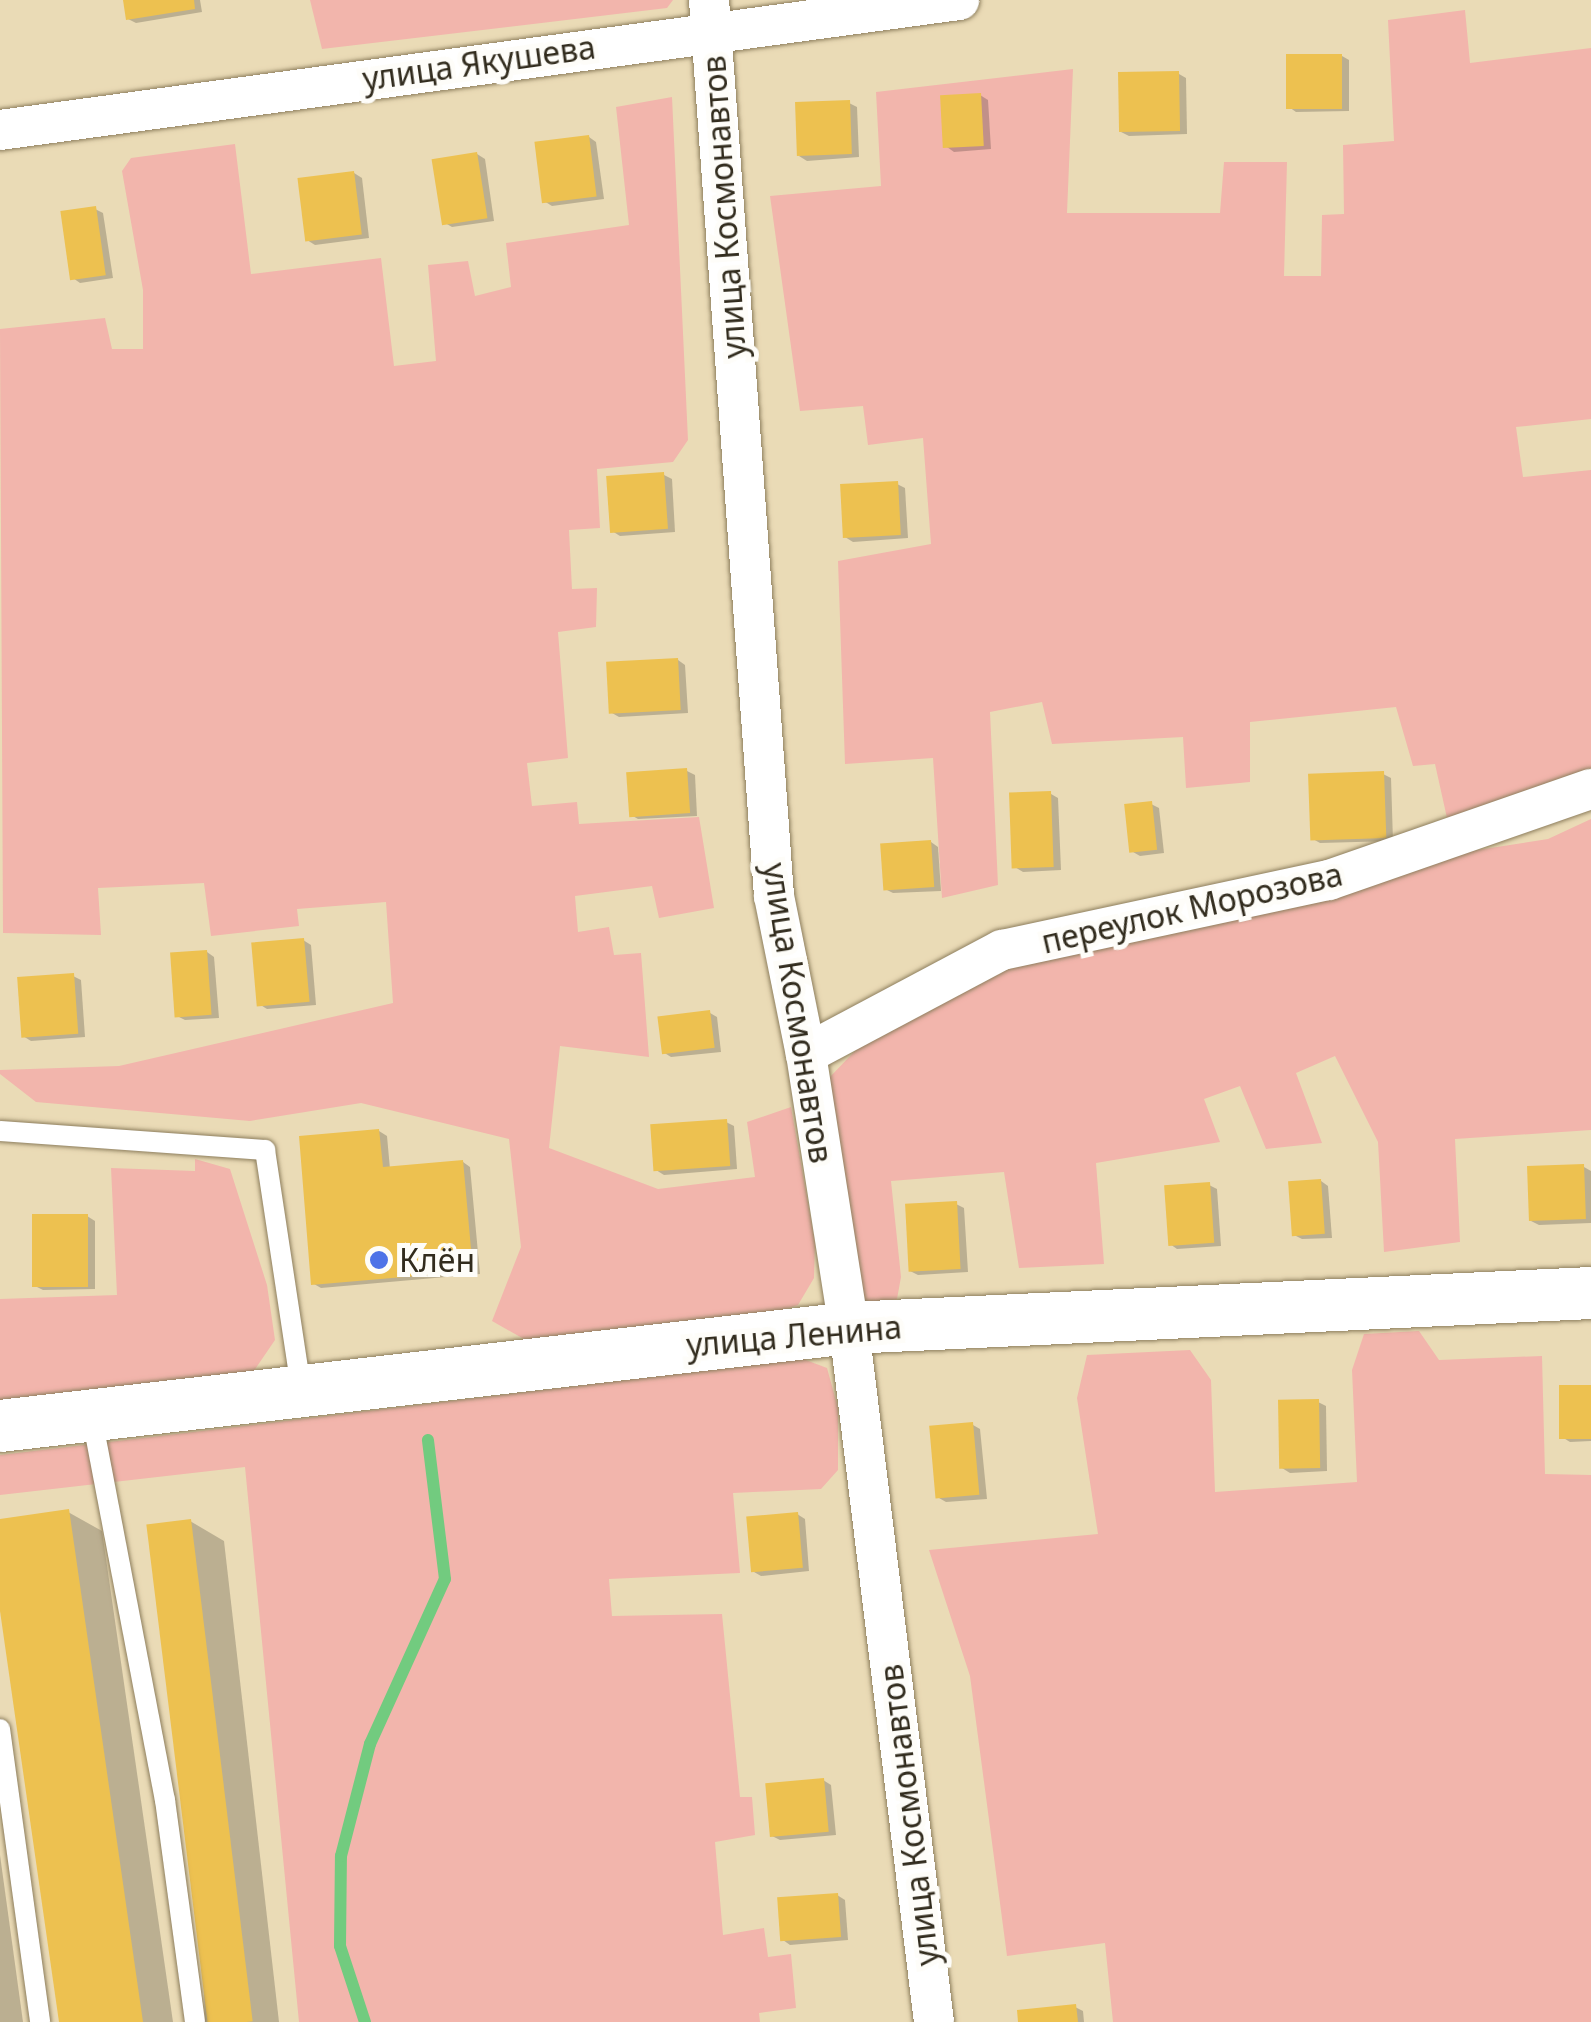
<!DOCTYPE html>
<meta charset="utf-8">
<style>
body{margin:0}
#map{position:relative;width:1591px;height:2022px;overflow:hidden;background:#eadbb6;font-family:"Noto Sans",sans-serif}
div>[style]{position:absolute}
.green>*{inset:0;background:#f2b5ac}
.shadow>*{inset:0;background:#0003}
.stream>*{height:12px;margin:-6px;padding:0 6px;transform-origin:6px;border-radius:6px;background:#72cb7f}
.building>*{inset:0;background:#edc150;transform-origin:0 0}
.roads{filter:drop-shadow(0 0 2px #8d7e5d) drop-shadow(0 0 2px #8d7e5d)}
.service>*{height:20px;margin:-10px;padding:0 10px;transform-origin:10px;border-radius:10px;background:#fff}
.minor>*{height:40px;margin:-20px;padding:0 20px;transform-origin:20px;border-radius:20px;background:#fff}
.tertiary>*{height:52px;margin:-26px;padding:0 26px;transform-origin:26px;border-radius:26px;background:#fff}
.dots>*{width:28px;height:28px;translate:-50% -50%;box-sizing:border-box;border:5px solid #fefdf9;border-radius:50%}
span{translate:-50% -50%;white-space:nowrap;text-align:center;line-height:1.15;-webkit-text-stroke:10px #fefdf9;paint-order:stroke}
.street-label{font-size:32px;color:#322c1e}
.poi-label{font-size:32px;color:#322c1e}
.left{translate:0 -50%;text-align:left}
</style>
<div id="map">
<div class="green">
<i style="clip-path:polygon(310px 0,673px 0,667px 8px,322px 49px)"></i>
<i style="clip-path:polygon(1465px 10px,1470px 63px,1591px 48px,1591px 419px,1516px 427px,1523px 477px,1591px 470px,1591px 768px,1447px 818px,1435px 764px,1413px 766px,1396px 707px,1250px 722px,1250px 782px,1186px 788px,1183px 737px,1052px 744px,1042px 702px,990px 712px,998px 885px,942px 898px,933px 758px,845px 764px,838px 561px,931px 544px,923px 438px,868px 445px,863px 406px,800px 411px,770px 196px,881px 186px,876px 92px,1073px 69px,1067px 213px,1220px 213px,1224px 162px,1287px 162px,1284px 276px,1321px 276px,1322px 215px,1344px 214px,1343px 145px,1394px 141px,1388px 20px)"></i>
<i style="clip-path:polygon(672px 97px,688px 440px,673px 462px,597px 469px,600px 528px,569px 530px,572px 589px,597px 588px,596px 627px,558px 632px,568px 758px,527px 763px,532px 806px,577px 802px,579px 824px,699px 817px,714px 908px,659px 918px,652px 886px,575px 896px,578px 932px,609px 927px,614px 955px,641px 953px,649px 1057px,560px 1046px,549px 1148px,658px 1189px,755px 1177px,747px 1122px,791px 1107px,815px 1243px,814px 1278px,798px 1305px,756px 1319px,531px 1343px,492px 1321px,521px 1247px,509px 1139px,361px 1103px,250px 1121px,36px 1102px,0 1074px,0 1070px,119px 1066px,393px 1003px,386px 902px,297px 909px,299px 926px,211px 936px,204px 883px,98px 888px,101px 935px,3px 933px,0 329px,105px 318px,112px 349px,143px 349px,143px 290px,122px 171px,131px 158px,235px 144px,251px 274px,381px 258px,394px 366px,436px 361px,428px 265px,468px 261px,475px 296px,511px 287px,506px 243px,629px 225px,616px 107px)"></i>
<i style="clip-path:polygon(1591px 819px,1591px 1130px,1455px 1139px,1460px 1242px,1384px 1252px,1378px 1142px,1335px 1056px,1296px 1073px,1322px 1143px,1266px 1149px,1240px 1086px,1204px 1099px,1220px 1142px,1096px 1163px,1104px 1264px,1019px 1268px,1004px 1172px,891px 1181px,901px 1277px,897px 1299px,862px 1306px,828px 1079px,877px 1028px,1012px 965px,1465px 852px,1548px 839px)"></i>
<i style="clip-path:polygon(195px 1159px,230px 1169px,267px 1285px,275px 1340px,249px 1378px,0 1406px,0 1299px,117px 1295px,111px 1168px,195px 1171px)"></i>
<i style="clip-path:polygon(1419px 1331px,1439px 1360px,1542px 1356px,1545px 1474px,1591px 1475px,1591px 2022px,1113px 2022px,1105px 1943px,1007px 1956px,970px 1676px,929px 1550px,1098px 1534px,1077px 1398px,1087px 1355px,1190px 1350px,1211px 1380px,1215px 1492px,1357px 1482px,1352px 1370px,1364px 1334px)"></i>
<i style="clip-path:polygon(803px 1359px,827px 1368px,838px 1408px,838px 1470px,821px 1489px,733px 1493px,740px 1573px,609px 1579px,612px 1616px,722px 1614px,740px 1797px,752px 1797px,755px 1835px,715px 1842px,723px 1935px,764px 1928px,768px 1957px,791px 1954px,796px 2008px,759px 2013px,760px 2022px,299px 2022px,245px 1467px,0 1495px,0 1455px)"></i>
</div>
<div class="shadow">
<i style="clip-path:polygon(125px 0,200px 0,202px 12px,136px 23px,128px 19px)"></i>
<i style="clip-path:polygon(1342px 56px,1349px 60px,1349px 111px,1296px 112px,1289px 107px)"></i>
<i style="clip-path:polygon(1179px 74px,1186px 78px,1187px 134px,1129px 136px,1121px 132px)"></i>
<i style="clip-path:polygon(980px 95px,988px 100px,991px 149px,954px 152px,947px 147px)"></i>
<i style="clip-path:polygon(849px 103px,857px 107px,859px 157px,807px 161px,799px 156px)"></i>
<i style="clip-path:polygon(589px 137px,596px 142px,604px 199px,552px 206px,544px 201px)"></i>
<i style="clip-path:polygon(477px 154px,485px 159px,494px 221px,452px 227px,445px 223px)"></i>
<i style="clip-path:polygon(354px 173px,362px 178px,369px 238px,315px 245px,307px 240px)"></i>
<i style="clip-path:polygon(95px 209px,103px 213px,113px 278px,80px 283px,73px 278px)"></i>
<i style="clip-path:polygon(664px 475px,672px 479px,675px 532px,620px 536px,612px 531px)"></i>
<i style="clip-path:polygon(897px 484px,905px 488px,908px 538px,853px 542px,845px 537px)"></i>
<i style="clip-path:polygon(678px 660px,685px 665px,688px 713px,619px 717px,612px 713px)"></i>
<i style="clip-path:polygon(687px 771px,695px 775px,697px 816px,638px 819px,631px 815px)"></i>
<i style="clip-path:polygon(1383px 774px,1391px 778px,1393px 841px,1320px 843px,1313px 839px)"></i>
<i style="clip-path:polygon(1051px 794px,1058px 798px,1061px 870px,1023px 872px,1015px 867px)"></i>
<i style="clip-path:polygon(1151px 804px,1159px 808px,1164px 853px,1140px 856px,1133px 852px)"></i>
<i style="clip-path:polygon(931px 842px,938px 847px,941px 891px,893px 893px,885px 889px)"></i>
<i style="clip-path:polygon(303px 940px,311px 945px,316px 1005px,267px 1009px,259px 1004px)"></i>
<i style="clip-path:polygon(207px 952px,214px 957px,219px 1018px,185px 1020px,177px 1016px)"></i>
<i style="clip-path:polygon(73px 976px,81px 980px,85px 1037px,31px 1041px,23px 1036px)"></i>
<i style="clip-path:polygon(710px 1013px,717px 1017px,721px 1052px,671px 1057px,663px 1052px)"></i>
<i style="clip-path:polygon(726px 1122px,734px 1126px,737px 1169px,664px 1175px,656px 1170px)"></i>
<i style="clip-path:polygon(379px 1131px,387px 1136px,390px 1169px,463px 1162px,470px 1167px,480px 1274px,321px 1288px,314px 1284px)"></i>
<i style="clip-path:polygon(1584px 1167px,1591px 1171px,1591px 1223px,1539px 1225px,1531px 1221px)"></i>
<i style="clip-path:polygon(1321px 1181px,1328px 1186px,1332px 1238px,1302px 1239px,1294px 1235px)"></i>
<i style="clip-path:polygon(1209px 1185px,1217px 1189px,1221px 1246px,1177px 1249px,1170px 1244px)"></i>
<i style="clip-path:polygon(956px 1204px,964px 1208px,968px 1272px,918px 1275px,910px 1271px)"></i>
<i style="clip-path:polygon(87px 1216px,95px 1221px,95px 1289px,43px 1290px,35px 1286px)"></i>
<i style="clip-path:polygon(1591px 1387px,1591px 1441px,1570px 1442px,1562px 1437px)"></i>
<i style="clip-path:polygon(1318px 1402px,1326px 1406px,1327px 1471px,1290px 1473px,1282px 1468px)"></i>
<i style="clip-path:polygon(973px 1425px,980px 1429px,987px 1499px,946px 1502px,939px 1498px)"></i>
<i style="clip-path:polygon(68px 1512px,102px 1531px,173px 2022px,62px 2022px,0 1594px,0 1521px)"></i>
<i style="clip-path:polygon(797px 1514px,805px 1519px,809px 1571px,761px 1576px,754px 1572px)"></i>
<i style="clip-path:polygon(190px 1521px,224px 1541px,279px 2022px,205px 2022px)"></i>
<i style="clip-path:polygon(823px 1780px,831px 1785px,836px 1835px,780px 1840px,772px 1836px)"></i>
<i style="clip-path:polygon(0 1855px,23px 2022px,0 2022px)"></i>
<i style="clip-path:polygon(837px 1895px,845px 1900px,848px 1940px,790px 1945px,783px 1940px)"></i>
<i style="clip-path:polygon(1075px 2007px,1083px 2011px,1084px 2022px,1020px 2022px)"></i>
</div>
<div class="stream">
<i style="left:365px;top:2022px;width:80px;rotate:-108.2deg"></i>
<i style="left:340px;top:1946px;width:90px;rotate:-89.4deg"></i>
<i style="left:341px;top:1856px;width:116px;rotate:-75.5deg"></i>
<i style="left:370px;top:1744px;width:181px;rotate:-65.6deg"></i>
<i style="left:445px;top:1579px;width:140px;rotate:-97deg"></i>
</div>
<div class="building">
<i style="clip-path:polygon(123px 0,194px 0,195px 9px,126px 20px)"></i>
<i style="left:1286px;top:54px;width:56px;height:55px"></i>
<i style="left:1179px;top:71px;width:60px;height:61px;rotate:89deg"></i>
<i style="left:981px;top:93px;width:53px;height:41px;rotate:87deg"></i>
<i style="left:850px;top:100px;width:54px;height:55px;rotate:88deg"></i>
<i style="left:589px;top:135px;width:62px;height:55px;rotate:83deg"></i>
<i style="left:477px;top:152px;width:67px;height:46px;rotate:81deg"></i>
<i style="left:354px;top:171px;width:64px;height:57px;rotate:83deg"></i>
<i style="left:96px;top:206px;width:70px;height:36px;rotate:82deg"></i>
<i style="left:664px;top:472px;width:57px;height:58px;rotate:86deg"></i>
<i style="left:898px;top:481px;width:54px;height:58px;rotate:87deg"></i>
<i style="left:678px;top:658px;width:52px;height:72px;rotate:87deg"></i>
<i style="left:687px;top:768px;width:45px;height:61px;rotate:86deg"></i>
<i style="left:1384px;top:771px;width:67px;height:76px;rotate:88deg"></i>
<i style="left:1051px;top:791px;width:76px;height:42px;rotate:88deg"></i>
<i style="left:1152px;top:801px;width:49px;height:28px;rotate:84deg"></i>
<i style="left:931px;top:840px;width:47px;height:51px;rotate:86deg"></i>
<i style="left:304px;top:938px;width:64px;height:53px;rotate:85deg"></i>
<i style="left:207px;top:950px;width:65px;height:37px;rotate:86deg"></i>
<i style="left:74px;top:973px;width:61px;height:57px;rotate:86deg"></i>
<i style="left:710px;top:1010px;width:38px;height:53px;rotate:83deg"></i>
<i style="left:727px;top:1119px;width:47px;height:77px;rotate:86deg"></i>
<i style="clip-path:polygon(379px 1129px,383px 1167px,463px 1160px,473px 1271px,311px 1285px,299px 1136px)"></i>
<i style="left:1584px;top:1164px;width:55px;height:57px;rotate:88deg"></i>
<i style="left:1321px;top:1179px;width:55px;height:33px;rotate:86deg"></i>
<i style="left:1210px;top:1182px;width:61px;height:46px;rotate:86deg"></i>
<i style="left:957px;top:1201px;width:68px;height:52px;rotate:87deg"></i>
<i style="left:32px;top:1214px;width:56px;height:73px"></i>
<i style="left:1559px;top:1385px;width:32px;height:54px"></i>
<i style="left:1319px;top:1399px;width:69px;height:41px;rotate:89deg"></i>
<i style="left:973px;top:1422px;width:73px;height:44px;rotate:85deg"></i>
<i style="clip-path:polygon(69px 1509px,143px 2022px,59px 2022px,0 1611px,0 1519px)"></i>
<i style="left:798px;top:1512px;width:56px;height:52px;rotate:85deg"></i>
<i style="left:191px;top:1519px;width:506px;height:45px;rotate:83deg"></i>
<i style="left:824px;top:1778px;width:54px;height:59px;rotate:85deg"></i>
<i style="left:838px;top:1893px;width:44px;height:61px;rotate:86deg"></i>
<i style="clip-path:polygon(1076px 2004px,1078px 2022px,1018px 2022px,1017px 2010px)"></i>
</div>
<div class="roads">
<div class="service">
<i style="left:0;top:1131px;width:266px;rotate:4.1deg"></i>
<i style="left:265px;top:1150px;width:242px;rotate:81.4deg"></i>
<i style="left:92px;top:1418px;width:389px;rotate:79.2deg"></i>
<i style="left:165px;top:1800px;width:224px;rotate:82.3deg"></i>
<i style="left:0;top:1729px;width:296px;rotate:82.2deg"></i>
</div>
<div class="minor">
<i style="left:709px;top:0;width:898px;rotate:85.85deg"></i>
<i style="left:774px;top:896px;width:161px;rotate:78.6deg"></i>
<i style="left:806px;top:1054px;width:277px;rotate:81.1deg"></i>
<i style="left:849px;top:1328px;width:699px;rotate:83.02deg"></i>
<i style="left:0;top:130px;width:968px;rotate:-7.72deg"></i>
<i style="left:806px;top:1054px;width:222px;rotate:-28deg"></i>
<i style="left:1002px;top:950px;width:334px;rotate:-12.1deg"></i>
<i style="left:1329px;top:880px;width:277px;rotate:-19.2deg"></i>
</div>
<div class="tertiary">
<i style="left:0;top:1426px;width:855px;rotate:-6.58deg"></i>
<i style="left:849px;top:1328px;width:743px;rotate:-2.7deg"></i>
</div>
</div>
<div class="dots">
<i style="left:379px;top:1260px;background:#4e73e7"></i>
</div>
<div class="street-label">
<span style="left:479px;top:63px;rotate:-8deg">улица Якушева</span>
<span style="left:724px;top:207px;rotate:-94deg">улица Космонавтов</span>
<span style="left:1192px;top:908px;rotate:-13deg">переулок Морозова</span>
<span style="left:798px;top:1013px;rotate:81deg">улица Космонавтов</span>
<span style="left:794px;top:1336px;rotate:-5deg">улица Ленина</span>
<span style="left:909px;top:1815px;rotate:-97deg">улица Космонавтов</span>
</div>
<div class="poi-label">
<span class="left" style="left:399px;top:1260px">Клён</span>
</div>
</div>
